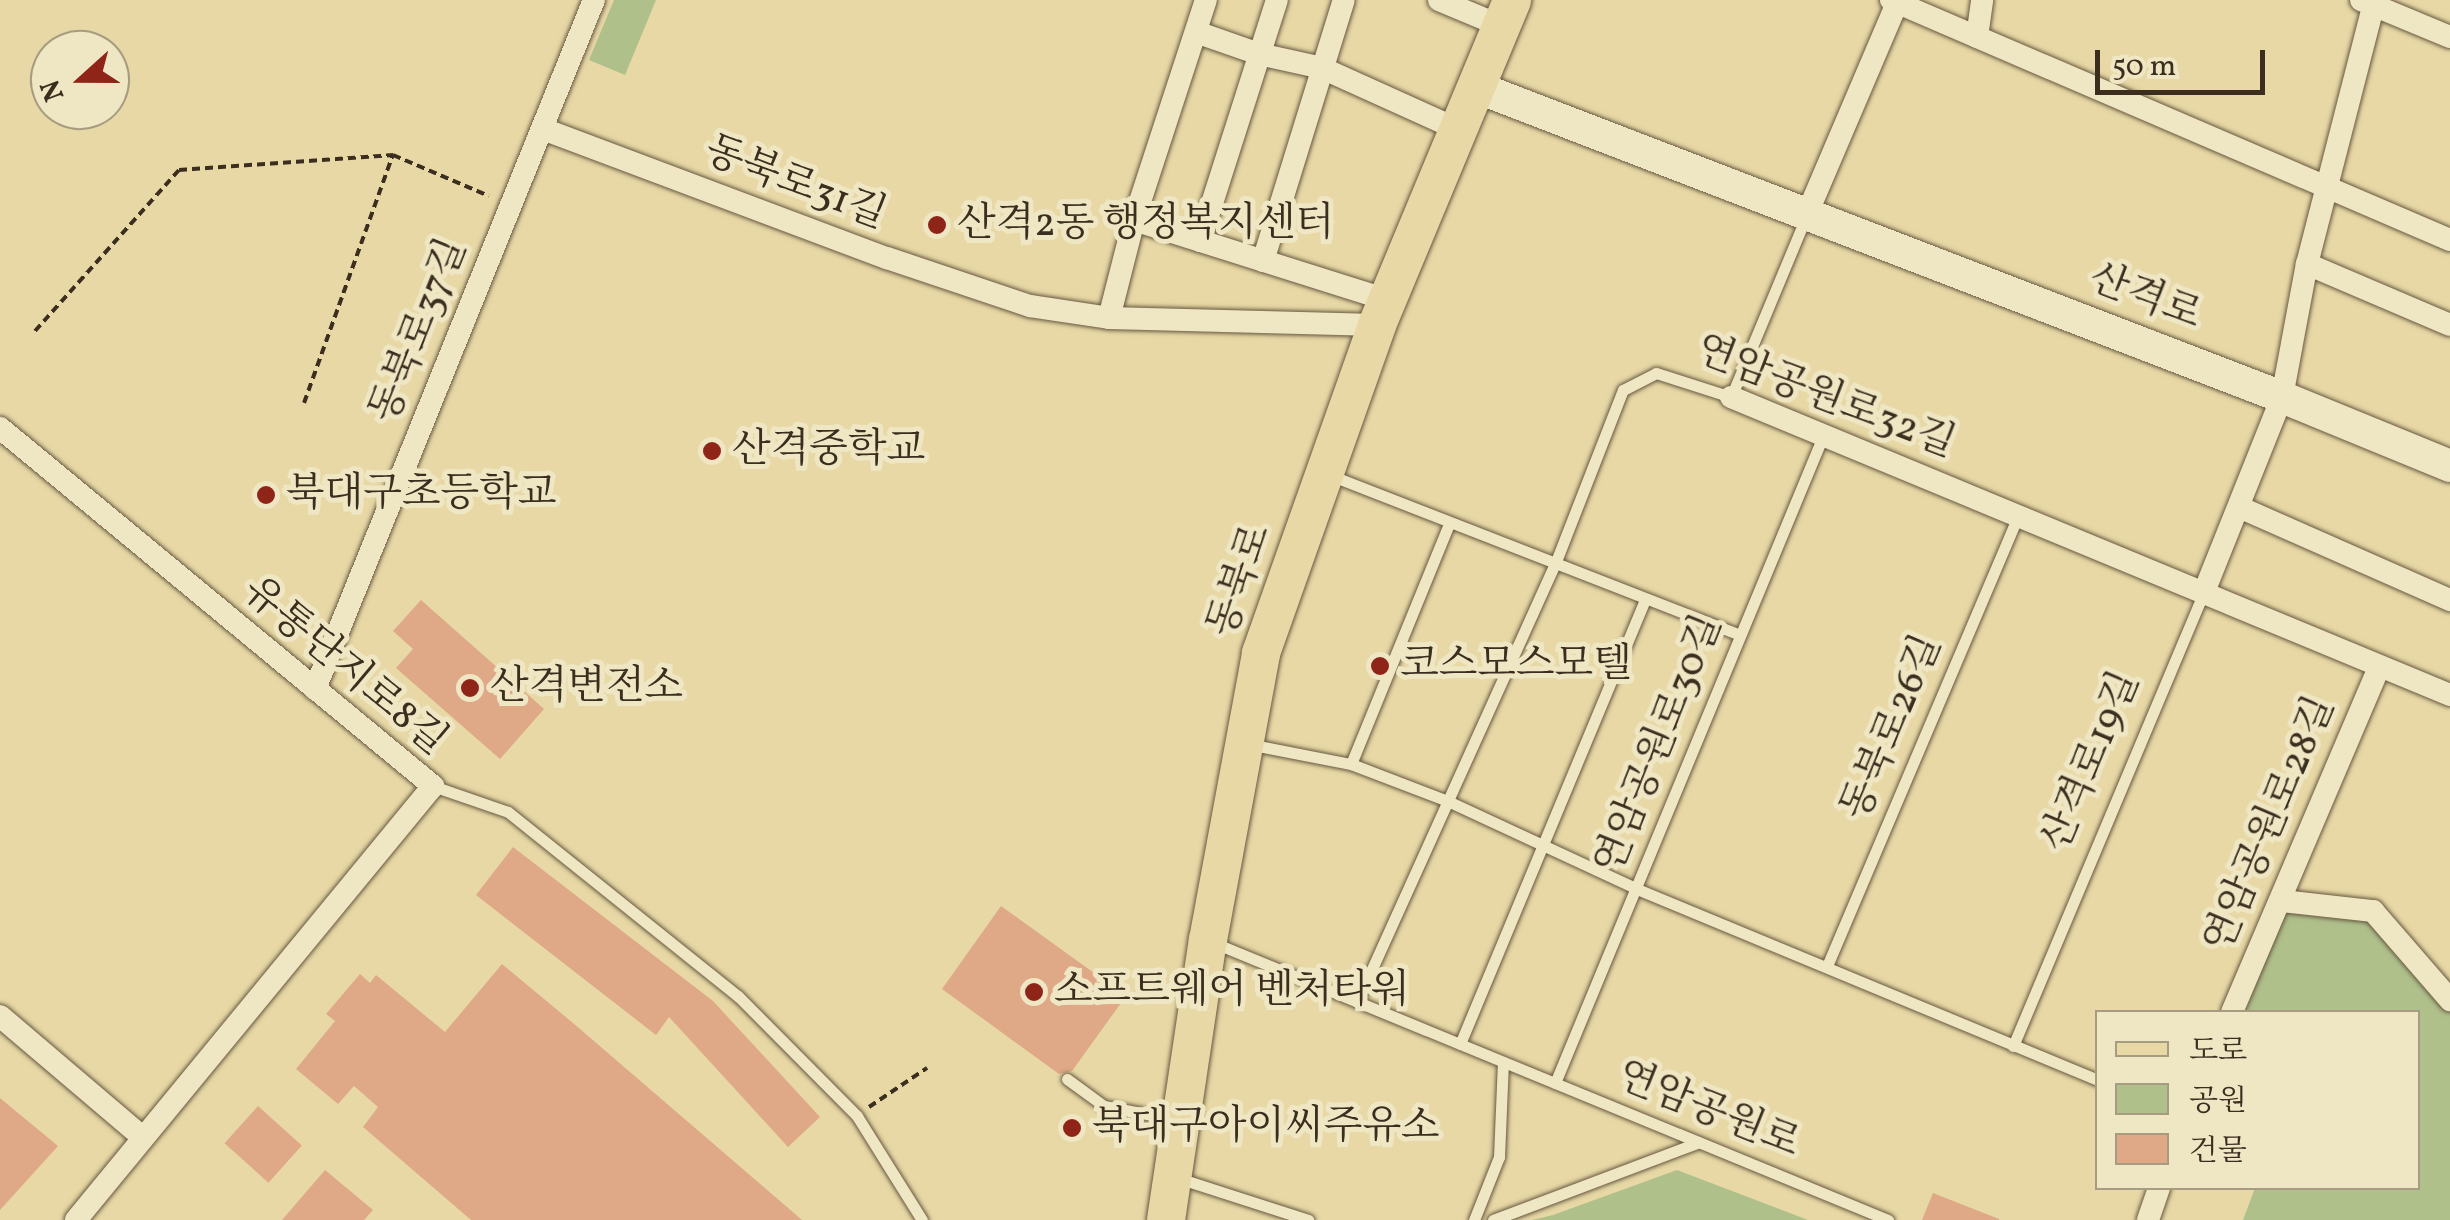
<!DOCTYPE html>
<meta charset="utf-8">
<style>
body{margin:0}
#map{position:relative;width:2450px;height:1220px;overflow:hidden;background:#e7d8a5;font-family:Vollkorn,"Noto Serif KR",serif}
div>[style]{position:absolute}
.green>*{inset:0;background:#afc08b}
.building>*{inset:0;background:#dfa988;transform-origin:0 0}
.path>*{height:4px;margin-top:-2px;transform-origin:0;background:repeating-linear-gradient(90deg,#3c2e1f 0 8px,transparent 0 13px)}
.roads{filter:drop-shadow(0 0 2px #675840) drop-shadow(0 0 2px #675840)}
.lane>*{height:11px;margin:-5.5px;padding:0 5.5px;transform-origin:5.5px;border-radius:5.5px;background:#efe6c4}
.street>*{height:22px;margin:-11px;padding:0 11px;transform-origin:11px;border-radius:11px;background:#efe6c4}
.secondary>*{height:32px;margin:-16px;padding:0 16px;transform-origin:16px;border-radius:16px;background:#efe6c4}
.primary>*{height:38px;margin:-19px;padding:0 19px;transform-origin:19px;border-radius:19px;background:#e7d8a5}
.dots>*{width:28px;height:28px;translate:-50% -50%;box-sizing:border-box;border:5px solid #efe6c4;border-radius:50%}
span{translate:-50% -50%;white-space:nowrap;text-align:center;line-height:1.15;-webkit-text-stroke:10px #efe6c4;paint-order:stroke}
.street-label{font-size:40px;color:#3c2e1f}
.poi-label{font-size:40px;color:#3c2e1f}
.left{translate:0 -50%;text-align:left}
.legend{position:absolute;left:2095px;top:1010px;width:325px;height:180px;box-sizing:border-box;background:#efe6c4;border:2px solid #a79c82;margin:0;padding:12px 18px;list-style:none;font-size:30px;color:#3c2e1f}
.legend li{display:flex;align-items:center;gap:20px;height:50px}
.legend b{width:50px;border:2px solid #a79c82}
.north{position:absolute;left:30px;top:30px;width:100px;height:100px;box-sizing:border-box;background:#efe6c4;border:2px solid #a79c82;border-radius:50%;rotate:249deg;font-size:28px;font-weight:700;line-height:40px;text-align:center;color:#3c2e1f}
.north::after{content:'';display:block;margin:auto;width:35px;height:45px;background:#8f2418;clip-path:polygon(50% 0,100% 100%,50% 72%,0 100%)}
.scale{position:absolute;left:2095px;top:50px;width:170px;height:45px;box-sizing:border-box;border:5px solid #3c2e1f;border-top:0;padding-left:12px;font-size:30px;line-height:35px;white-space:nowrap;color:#3c2e1f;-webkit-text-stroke:8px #efe6c4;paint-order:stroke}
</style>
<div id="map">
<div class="green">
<i style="clip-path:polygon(614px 0,656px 0,625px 75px,589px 60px)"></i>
<i style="clip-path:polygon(2286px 908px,2370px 918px,2450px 1011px,2450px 1220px,2243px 1220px,2255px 1188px,2418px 1188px,2418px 1012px,2245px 1012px)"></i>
<i style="clip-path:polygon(1677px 1170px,1808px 1220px,1532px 1220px,1553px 1215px)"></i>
</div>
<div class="building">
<i style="clip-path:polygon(421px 600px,544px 709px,500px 759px,396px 668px,413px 649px,393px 631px)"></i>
<i style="clip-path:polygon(513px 847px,713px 1001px,820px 1117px,788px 1147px,669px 1017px,656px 1035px,476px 895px)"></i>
<i style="clip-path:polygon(1001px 906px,1126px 996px,1072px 1071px,1059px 1074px,942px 989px)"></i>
<i style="clip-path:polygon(502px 964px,573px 1023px,802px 1220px,471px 1220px,363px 1127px,378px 1107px,354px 1086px,338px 1104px,296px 1069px,335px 1021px,326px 1014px,360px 974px,370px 983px,376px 975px,445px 1032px)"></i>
<i style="clip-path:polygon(0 1098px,58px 1146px,0 1210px)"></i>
<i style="left:258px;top:1106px;width:59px;height:50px;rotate:42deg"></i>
<i style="clip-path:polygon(325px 1170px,373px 1210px,364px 1220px,282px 1220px)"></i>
<i style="clip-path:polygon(1933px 1193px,1999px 1219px,1999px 1220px,1922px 1220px)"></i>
</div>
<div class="path">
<i style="left:35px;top:331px;width:216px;rotate:-48.2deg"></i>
<i style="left:179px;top:170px;width:215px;rotate:-4deg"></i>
<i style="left:393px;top:155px;width:104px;rotate:23.1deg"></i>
<i style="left:304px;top:403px;width:263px;rotate:-70.3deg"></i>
<i style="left:869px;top:1107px;width:70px;rotate:-33.9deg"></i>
</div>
<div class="roads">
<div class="lane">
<i style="left:1330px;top:475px;width:440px;rotate:21.3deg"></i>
<i style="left:1248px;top:744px;width:105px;rotate:11deg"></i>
<i style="left:1351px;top:764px;width:106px;rotate:21deg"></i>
<i style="left:1450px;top:802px;width:206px;rotate:24.9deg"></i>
<i style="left:1637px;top:889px;width:499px;rotate:22.5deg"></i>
<i style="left:1351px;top:764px;width:259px;rotate:-67.8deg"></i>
<i style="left:433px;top:786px;width:79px;rotate:19.1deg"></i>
<i style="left:508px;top:812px;width:295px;rotate:38.7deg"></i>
<i style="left:738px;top:996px;width:169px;rotate:45.2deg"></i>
<i style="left:857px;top:1116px;width:123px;rotate:58deg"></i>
<i style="left:1212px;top:942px;width:731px;rotate:22.35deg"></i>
<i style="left:1827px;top:966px;width:490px;rotate:-67deg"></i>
<i style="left:1357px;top:1002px;width:481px;rotate:-65.7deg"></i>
<i style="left:1555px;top:564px;width:187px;rotate:-68.7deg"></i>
<i style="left:1623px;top:390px;width:37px;rotate:-27deg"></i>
<i style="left:1656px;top:373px;width:79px;rotate:17.7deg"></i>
<i style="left:1731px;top:397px;width:193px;rotate:-67.4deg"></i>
<i style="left:1460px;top:1044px;width:480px;rotate:-67.4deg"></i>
<i style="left:2013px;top:1046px;width:491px;rotate:-67.2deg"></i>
<i style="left:1067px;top:1079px;width:46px;rotate:36.1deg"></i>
<i style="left:1104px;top:1106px;width:75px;rotate:10.7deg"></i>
<i style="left:1555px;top:1083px;width:700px;rotate:-67.5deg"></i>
<i style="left:1178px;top:1178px;width:137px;rotate:17.9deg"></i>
<i style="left:1474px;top:1220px;width:68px;rotate:-68.4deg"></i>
<i style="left:1499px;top:1157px;width:95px;rotate:-87.6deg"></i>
<i style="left:1493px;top:1220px;width:220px;rotate:-20.7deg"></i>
</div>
<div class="street">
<i style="left:1439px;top:0;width:67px;rotate:22.8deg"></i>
<i style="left:1891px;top:0;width:608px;rotate:23.24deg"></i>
<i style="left:2361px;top:0;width:96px;rotate:22.6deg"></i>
<i style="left:1196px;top:32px;width:67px;rotate:19.2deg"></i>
<i style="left:1259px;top:54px;width:65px;rotate:12.5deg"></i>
<i style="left:1322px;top:68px;width:148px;rotate:24.3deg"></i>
<i style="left:1977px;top:37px;width:37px;rotate:-82deg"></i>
<i style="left:543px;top:129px;width:367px;rotate:20.6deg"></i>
<i style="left:887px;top:258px;width:151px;rotate:18.6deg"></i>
<i style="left:1030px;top:306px;width:80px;rotate:8.6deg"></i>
<i style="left:1109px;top:318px;width:268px;rotate:1.5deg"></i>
<i style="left:1807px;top:214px;width:229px;rotate:-66.9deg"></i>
<i style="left:1134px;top:220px;width:265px;rotate:17.5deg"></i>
<i style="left:1200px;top:241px;width:253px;rotate:-72.3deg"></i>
<i style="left:1263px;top:261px;width:273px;rotate:-72.8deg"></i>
<i style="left:2307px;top:264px;width:155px;rotate:23.1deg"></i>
<i style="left:1109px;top:318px;width:101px;rotate:-75.7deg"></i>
<i style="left:1134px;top:220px;width:231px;rotate:-71.9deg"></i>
<i style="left:1731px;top:397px;width:778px;rotate:22.51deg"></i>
<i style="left:0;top:428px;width:562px;rotate:39.58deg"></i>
<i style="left:433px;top:786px;width:562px;rotate:129.44deg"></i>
<i style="left:2239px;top:507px;width:231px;rotate:23.8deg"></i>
<i style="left:2204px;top:592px;width:210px;rotate:-68.2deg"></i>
<i style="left:2282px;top:397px;width:135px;rotate:-79.4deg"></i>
<i style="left:2307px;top:264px;width:273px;rotate:-75.6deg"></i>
<i style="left:315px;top:689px;width:743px;rotate:-67.96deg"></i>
<i style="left:2282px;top:901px;width:92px;rotate:6.3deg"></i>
<i style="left:2373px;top:911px;width:118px;rotate:49.1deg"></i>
<i style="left:2232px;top:1012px;width:375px;rotate:-66.9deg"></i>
<i style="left:0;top:1016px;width:187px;rotate:40.4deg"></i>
<i style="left:2148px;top:1220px;width:34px;rotate:-71deg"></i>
</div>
<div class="secondary">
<i style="left:1476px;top:87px;width:864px;rotate:21.04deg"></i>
<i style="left:2282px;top:397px;width:182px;rotate:22.3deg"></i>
</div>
<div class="primary">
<i style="left:1166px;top:1220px;width:283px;rotate:-81.5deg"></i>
<i style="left:1208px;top:940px;width:292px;rotate:-79.5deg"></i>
<i style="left:1261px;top:653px;width:348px;rotate:-70.5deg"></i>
<i style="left:1377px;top:325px;width:352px;rotate:-67.4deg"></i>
</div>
</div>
<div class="dots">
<i style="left:937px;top:225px;background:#8f2418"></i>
<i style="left:712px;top:451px;background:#8f2418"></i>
<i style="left:266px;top:495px;background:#8f2418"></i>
<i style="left:1380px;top:666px;background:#8f2418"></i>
<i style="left:470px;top:688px;background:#8f2418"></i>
<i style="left:1034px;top:992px;background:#8f2418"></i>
<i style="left:1072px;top:1128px;background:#8f2418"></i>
</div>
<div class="street-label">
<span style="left:795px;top:184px;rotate:21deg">동북로31길</span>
<span style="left:2145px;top:298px;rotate:21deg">산격로</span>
<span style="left:420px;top:331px;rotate:-68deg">동북로37길</span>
<span style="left:1825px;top:398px;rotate:21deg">연암공원로32길</span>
<span style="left:1241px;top:581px;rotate:-71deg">동북로</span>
<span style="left:344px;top:667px;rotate:40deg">유통단지로8길</span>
<span style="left:1893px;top:728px;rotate:-67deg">동북로26길</span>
<span style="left:1660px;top:745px;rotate:-68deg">연암공원로30길</span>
<span style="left:2092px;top:762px;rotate:-67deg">산격로19길</span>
<span style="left:2271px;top:825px;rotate:-67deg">연암공원로28길</span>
<span style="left:1708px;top:1111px;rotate:22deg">연암공원로</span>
</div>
<div class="poi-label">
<span class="left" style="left:957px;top:225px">산격2동 행정복지센터</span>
<span class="left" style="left:732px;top:451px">산격중학교</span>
<span class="left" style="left:286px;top:495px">북대구초등학교</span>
<span class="left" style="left:1400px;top:666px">코스모스모텔</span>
<span class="left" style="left:490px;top:688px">산격변전소</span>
<span class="left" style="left:1054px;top:992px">소프트웨어 벤처타워</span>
<span class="left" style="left:1092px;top:1128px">북대구아이씨주유소</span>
</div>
<ul class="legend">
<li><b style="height:12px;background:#e7d8a5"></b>도로</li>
<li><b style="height:28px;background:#afc08b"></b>공원</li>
<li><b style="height:28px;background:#dfa988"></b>건물</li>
</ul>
<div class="north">N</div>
<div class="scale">50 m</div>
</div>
